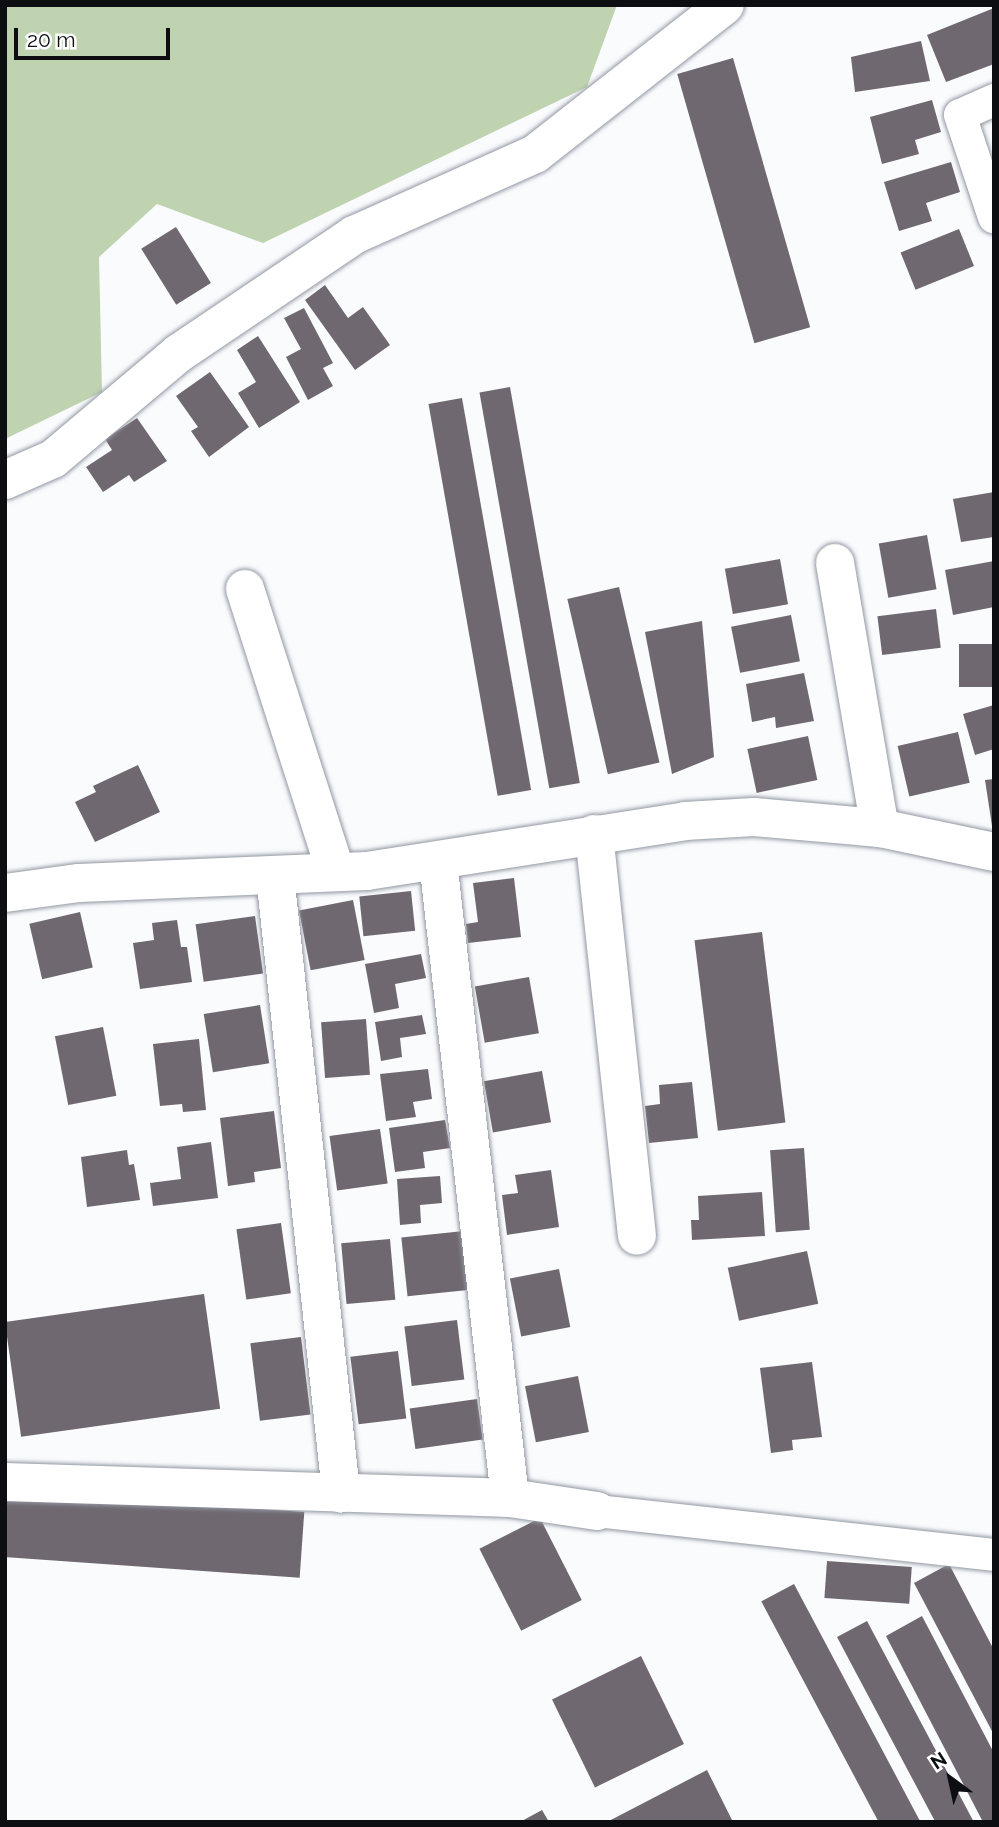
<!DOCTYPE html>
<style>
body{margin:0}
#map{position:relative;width:999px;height:1827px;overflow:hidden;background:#f9fbfd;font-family:Raleway,sans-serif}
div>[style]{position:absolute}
.green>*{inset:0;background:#bfd3b0}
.building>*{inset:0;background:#6f6870;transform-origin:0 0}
.roads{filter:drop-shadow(0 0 2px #9297a2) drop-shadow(0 0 2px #9297a2)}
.lane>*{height:32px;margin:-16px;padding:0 16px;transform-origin:16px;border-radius:16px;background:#fff}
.street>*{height:38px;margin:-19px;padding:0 19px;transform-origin:19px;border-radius:19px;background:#fff}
span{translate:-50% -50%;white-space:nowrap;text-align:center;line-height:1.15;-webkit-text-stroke:5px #fff;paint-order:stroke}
.frame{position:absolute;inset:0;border:7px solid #0d0e12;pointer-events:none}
.north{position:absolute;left:915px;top:1743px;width:70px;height:70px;-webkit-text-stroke:5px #fff;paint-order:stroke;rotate:327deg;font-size:19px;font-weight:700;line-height:28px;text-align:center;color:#0d0e12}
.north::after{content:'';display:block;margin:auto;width:24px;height:32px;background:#0d0e12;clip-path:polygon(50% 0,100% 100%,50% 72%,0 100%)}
.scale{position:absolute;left:14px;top:28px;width:156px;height:32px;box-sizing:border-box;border:4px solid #0d0e12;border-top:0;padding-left:9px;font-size:21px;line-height:24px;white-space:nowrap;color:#0d0e12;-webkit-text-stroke:5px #fff;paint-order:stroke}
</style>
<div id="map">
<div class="green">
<i style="clip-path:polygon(5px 5px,617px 5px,587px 87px,263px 243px,157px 204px,99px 257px,102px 392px,5px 439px)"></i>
</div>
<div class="building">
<i style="clip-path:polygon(994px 8px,994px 64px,946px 82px,927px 35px)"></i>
<i style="clip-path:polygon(921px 41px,930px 81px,855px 92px,851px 57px)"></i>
<i style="left:733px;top:58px;width:280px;height:58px;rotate:74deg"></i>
<i style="clip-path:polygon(932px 100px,941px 132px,915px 140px,919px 154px,882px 164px,870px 117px)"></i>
<i style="clip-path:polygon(951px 162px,960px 192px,926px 203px,932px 221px,899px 231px,884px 182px)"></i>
<i style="left:176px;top:227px;width:66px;height:41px;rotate:58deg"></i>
<i style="left:959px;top:229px;width:40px;height:63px;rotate:68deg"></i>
<i style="clip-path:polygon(325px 285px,348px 318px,363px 307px,390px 345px,355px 370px,305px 300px)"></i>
<i style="clip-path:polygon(304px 308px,333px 363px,323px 368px,333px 386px,308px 400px,286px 357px,301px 349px,284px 318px)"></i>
<i style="clip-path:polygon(258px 336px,300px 402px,259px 428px,238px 393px,256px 382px,237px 350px)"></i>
<i style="clip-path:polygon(210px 372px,249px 427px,209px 457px,191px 431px,198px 427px,176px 396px)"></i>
<i style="left:510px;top:387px;width:402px;height:31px;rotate:80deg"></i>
<i style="left:462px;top:398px;width:398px;height:34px;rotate:80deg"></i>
<i style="clip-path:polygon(137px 418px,167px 461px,134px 482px,129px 475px,103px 492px,86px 467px,112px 450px,105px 439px)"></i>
<i style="clip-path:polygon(994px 492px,994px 537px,961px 542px,953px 499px)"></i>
<i style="left:927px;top:535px;width:55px;height:49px;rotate:80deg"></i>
<i style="left:780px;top:559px;width:46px;height:56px;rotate:80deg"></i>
<i style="clip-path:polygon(994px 561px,994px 607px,953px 615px,945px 570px)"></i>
<i style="left:619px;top:587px;width:180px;height:53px;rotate:77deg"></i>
<i style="left:936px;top:609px;width:39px;height:59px;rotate:83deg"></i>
<i style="left:791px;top:615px;width:47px;height:61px;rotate:79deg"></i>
<i style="clip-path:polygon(702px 621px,714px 757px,672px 774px,645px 632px)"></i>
<i style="left:994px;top:644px;width:43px;height:35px;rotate:90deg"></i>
<i style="clip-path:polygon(804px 673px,814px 721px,776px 728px,775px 717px,752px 722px,746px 684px)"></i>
<i style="clip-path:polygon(994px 705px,994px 749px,975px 755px,963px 714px)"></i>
<i style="left:958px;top:732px;width:52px;height:62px;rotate:77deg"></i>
<i style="left:808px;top:736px;width:45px;height:62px;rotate:78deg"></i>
<i style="clip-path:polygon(138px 765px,160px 812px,95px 842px,75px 802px,96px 792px,93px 786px)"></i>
<i style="clip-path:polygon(994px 779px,994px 826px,992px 826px,985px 780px)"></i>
<i style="clip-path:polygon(514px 878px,521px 937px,468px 943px,466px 924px,478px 922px,473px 883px)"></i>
<i style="left:411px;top:891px;width:40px;height:52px;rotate:84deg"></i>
<i style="left:353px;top:900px;width:61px;height:55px;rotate:79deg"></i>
<i style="left:80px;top:912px;width:57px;height:52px;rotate:77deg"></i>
<i style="left:255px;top:916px;width:58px;height:60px;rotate:82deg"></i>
<i style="clip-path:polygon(177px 920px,181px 947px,187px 947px,192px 982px,140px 989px,133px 943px,154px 940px,152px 923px)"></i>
<i style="left:762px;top:932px;width:192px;height:68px;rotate:83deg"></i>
<i style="clip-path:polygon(421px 954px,426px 978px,395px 984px,399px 1008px,374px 1013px,365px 964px)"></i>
<i style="left:529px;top:977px;width:57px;height:55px;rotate:80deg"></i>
<i style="left:260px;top:1005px;width:59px;height:57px;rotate:81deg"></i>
<i style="clip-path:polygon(422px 1015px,426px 1034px,400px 1038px,402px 1057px,381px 1061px,375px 1022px)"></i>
<i style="left:366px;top:1019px;width:56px;height:45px;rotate:86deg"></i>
<i style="left:103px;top:1027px;width:70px;height:49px;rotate:79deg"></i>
<i style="clip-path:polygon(199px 1039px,206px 1110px,183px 1112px,182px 1104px,160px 1106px,153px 1044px)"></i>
<i style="clip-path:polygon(428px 1069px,432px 1099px,413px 1102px,416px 1117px,386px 1121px,380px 1074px)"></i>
<i style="left:542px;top:1071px;width:52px;height:59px;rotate:80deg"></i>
<i style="clip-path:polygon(692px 1082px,698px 1138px,649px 1143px,645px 1106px,660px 1104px,659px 1085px)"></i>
<i style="clip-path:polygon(274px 1111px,281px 1168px,254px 1172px,255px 1182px,228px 1186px,220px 1118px)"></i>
<i style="clip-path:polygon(445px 1120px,450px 1148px,423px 1152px,425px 1168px,395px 1172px,389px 1128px)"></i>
<i style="left:380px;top:1129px;width:55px;height:51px;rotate:82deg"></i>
<i style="clip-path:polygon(211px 1142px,218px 1198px,153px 1206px,150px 1183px,181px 1179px,177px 1147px)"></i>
<i style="left:804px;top:1148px;width:82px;height:34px;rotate:86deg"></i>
<i style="clip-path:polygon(127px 1150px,129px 1165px,134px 1164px,140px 1200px,87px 1207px,81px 1157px)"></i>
<i style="clip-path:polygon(551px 1170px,559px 1227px,507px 1235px,502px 1195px,518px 1193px,515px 1175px)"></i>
<i style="clip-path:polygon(440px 1176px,442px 1203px,420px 1205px,421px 1223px,400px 1225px,397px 1179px)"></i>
<i style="clip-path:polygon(762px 1192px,765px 1236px,692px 1240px,691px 1220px,699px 1220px,698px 1196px)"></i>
<i style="left:281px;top:1223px;width:71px;height:45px;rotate:82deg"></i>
<i style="left:464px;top:1231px;width:59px;height:63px;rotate:84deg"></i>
<i style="left:390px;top:1239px;width:61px;height:49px;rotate:85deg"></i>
<i style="left:807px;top:1251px;width:54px;height:81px;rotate:78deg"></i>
<i style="left:559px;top:1269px;width:59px;height:50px;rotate:79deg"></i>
<i style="left:204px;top:1294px;width:116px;height:201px;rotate:82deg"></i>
<i style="left:457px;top:1320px;width:60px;height:53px;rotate:83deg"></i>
<i style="left:301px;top:1337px;width:78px;height:51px;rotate:83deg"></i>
<i style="left:398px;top:1351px;width:68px;height:48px;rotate:83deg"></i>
<i style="clip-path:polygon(812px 1362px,822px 1437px,792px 1440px,793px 1450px,771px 1453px,760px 1368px)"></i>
<i style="left:578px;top:1376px;width:57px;height:54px;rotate:79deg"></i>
<i style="left:477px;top:1399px;width:41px;height:68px;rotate:82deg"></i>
<i style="left:5px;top:1491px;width:300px;height:66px;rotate:4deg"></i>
<i style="left:540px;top:1518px;width:92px;height:68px;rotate:63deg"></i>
<i style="left:827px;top:1561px;width:85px;height:37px;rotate:4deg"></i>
<i style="clip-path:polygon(949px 1564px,994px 1650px,994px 1735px,914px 1583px)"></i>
<i style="left:794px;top:1584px;width:268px;height:37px;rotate:62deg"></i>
<i style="clip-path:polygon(922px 1616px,994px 1753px,994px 1822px,983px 1822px,886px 1636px)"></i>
<i style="left:867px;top:1621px;width:227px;height:34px;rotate:62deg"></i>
<i style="left:641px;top:1656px;width:98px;height:99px;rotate:64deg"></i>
<i style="clip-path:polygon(707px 1770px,733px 1822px,607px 1822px)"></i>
<i style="clip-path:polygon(542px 1810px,549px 1822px,520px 1822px)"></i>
</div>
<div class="roads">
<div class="lane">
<i style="left:994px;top:100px;width:37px;rotate:156deg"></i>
<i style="left:960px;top:115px;width:108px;rotate:71.6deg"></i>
<i style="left:597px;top:1511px;width:399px;rotate:6.3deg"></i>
</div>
<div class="street">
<i style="left:5px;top:480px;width:52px;rotate:-23.6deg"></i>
<i style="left:53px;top:459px;width:165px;rotate:-40.1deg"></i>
<i style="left:179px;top:353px;width:211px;rotate:-34deg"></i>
<i style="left:354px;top:235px;width:198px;rotate:-24.1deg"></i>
<i style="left:535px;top:154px;width:241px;rotate:-38.1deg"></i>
<i style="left:835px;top:563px;width:269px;rotate:80.4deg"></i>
<i style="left:245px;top:589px;width:297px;rotate:72.2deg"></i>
<i style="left:594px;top:834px;width:404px;rotate:83.9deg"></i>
<i style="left:438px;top:861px;width:641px;rotate:83.55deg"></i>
<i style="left:275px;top:875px;width:622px;rotate:83.9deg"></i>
<i style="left:5px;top:893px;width:75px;rotate:-7.7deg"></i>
<i style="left:79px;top:883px;width:288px;rotate:-2.4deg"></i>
<i style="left:367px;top:871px;width:322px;rotate:-8.9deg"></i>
<i style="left:685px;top:821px;width:69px;rotate:-3.3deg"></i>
<i style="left:754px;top:817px;width:126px;rotate:5deg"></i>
<i style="left:880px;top:828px;width:116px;rotate:11.9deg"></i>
<i style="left:5px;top:1482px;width:505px;rotate:1.81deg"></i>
<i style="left:510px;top:1498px;width:88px;rotate:8.5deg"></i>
</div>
</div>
<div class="frame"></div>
<div class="north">N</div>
<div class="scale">20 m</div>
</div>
